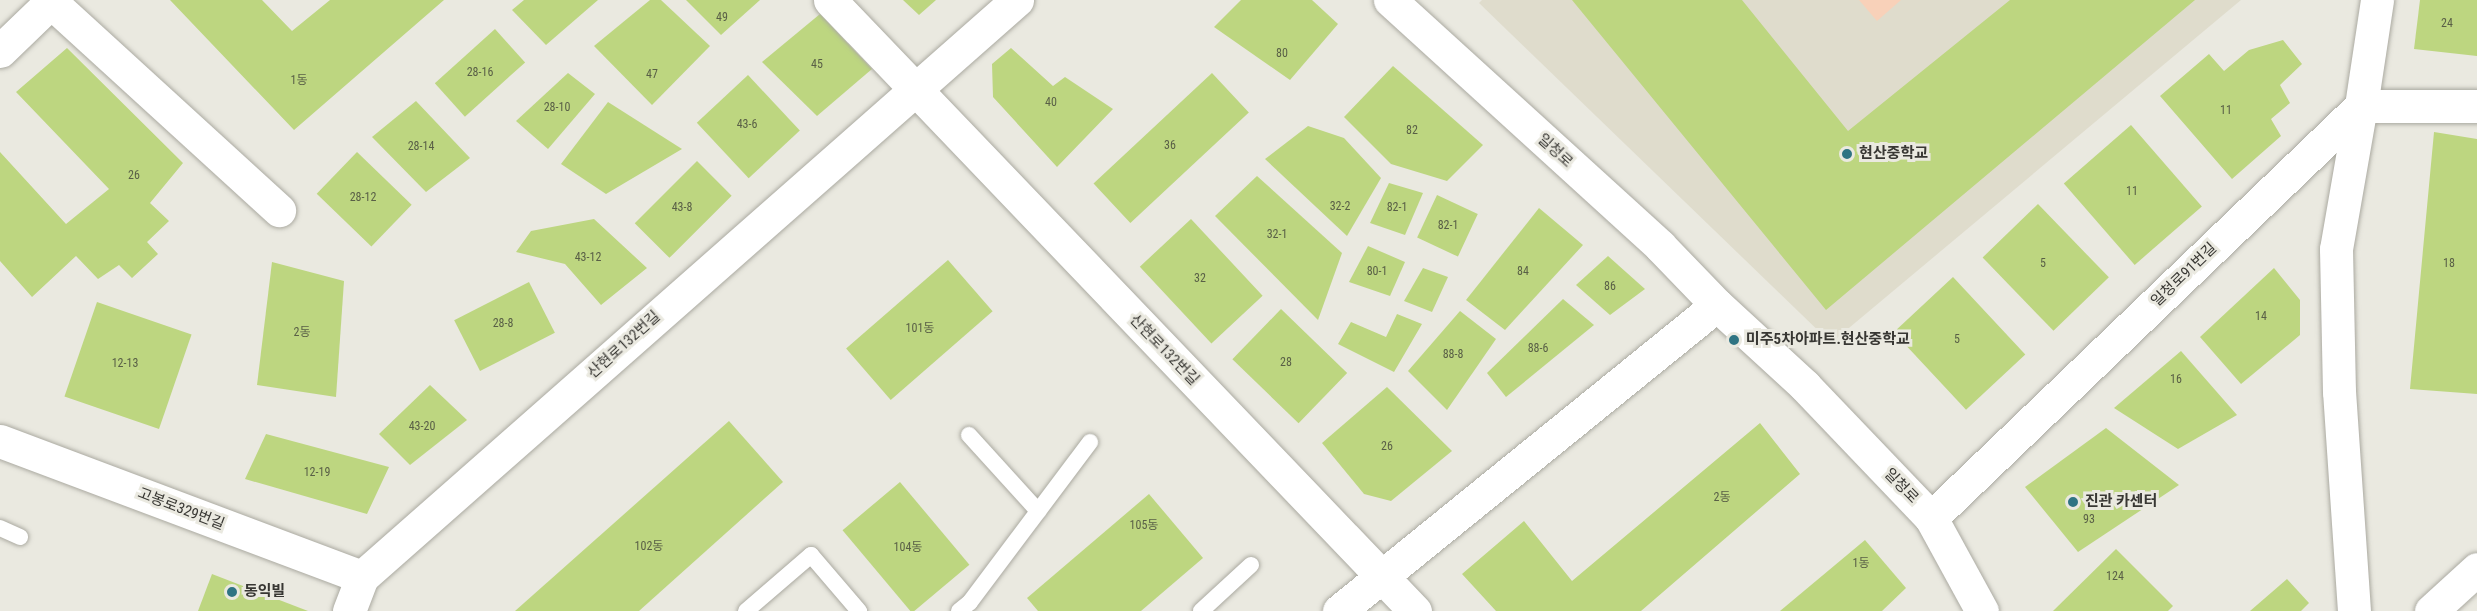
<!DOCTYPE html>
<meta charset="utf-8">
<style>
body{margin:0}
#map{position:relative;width:2477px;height:611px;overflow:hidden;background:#eae9e0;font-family:"Roboto Condensed","Noto Sans KR",sans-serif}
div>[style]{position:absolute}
.built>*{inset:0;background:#dfdccc}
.green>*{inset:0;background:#f8d1b9}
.building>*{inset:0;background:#bdd680;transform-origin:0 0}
.roads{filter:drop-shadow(0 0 2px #abaaa1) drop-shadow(0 0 2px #abaaa1)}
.lane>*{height:16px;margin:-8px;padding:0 8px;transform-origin:8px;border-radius:8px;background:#fff}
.street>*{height:33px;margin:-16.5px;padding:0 16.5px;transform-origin:16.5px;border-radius:16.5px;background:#fff}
.secondary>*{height:33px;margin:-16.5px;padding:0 16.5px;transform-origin:16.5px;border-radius:16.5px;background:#fff}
.dots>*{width:16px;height:16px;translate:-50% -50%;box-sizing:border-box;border:3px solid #eae9e0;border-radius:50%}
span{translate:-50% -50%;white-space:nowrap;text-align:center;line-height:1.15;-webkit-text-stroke:6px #eae9e0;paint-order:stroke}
.number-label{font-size:12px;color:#595f46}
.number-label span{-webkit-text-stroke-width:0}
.street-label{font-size:15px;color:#383733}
.poi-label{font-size:15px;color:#383733;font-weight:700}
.left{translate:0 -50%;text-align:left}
</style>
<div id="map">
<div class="built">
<i style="clip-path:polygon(1482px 0,2241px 0,1831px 343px,1479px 3px)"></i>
</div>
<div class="green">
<i style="clip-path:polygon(1859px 0,1901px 0,1877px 21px)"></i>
</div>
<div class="building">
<i style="clip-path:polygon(170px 0,262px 0,292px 31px,330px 0,444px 0,294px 130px)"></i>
<i style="clip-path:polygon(524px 0,598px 0,546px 45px,512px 10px)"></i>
<i style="clip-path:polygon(650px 0,661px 0,710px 46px,652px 105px,594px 46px)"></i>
<i style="clip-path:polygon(686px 0,760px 0,721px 35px)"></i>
<i style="clip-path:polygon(903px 0,936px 0,919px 15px)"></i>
<i style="clip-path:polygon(1241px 0,1312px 0,1338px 24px,1290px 80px,1214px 27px)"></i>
<i style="clip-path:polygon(1572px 0,1742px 0,1848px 131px,2010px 0,2195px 0,1826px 310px)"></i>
<i style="clip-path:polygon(2420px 0,2477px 0,2477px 56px,2414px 49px)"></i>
<i style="clip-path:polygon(820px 14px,872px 69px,817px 116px,762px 62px)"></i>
<i style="left:495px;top:29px;width:45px;height:81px;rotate:48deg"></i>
<i style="clip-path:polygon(2283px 40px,2302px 64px,2280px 85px,2290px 103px,2271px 119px,2281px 136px,2232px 179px,2160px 96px,2209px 54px,2224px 71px,2249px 50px)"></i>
<i style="clip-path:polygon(67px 48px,183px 163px,150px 203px,169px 221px,147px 242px,158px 254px,132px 278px,119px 265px,98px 279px,76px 256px,32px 297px,0 261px,0 152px,66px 224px,109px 189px,16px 92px)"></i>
<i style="clip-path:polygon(1011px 48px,1053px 86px,1065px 77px,1113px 109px,1057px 167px,993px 97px,992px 64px)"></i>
<i style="clip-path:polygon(1393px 66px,1483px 145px,1447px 181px,1391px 164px,1344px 117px)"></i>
<i style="clip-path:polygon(568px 73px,595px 94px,548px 149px,516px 121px)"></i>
<i style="left:1212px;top:73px;width:54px;height:162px;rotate:47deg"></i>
<i style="left:748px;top:75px;width:76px;height:70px;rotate:47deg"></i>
<i style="clip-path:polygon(416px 101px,470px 158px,426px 192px,372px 137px)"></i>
<i style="clip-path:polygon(608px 102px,682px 149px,606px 194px,561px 164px)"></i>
<i style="left:2131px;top:125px;width:108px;height:89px;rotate:49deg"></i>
<i style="clip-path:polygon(1308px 126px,1344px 138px,1381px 178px,1347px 236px,1265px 159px)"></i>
<i style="clip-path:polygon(2434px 132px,2477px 139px,2477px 394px,2410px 389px)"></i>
<i style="left:357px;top:152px;width:76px;height:58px;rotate:44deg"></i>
<i style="left:697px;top:161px;width:49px;height:88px;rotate:45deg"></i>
<i style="clip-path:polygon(1257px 176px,1342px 253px,1318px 320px,1215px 216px)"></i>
<i style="clip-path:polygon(1389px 183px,1423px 193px,1405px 235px,1370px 223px)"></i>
<i style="left:1437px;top:195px;width:45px;height:47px;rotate:25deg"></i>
<i style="left:2038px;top:204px;width:102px;height:77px;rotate:46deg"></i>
<i style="clip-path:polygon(1539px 208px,1583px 245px,1505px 330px,1466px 300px)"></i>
<i style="clip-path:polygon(594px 219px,647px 268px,601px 305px,565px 264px,516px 252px,531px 231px)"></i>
<i style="left:1191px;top:219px;width:105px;height:70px;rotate:47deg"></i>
<i style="clip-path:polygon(1368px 246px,1405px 262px,1390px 296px,1349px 282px)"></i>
<i style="clip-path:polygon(1608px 256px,1645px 289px,1610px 315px,1576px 285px)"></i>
<i style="left:948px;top:260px;width:68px;height:135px;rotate:49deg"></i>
<i style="clip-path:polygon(272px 262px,344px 281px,336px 397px,257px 385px)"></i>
<i style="clip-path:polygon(1423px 268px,1448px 277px,1432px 312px,1404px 301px)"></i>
<i style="clip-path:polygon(2274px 268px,2300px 300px,2300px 335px,2241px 384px,2200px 337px)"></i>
<i style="left:1953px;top:277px;width:106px;height:81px;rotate:47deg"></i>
<i style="left:529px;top:282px;width:57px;height:84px;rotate:63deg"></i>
<i style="clip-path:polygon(1563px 299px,1594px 325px,1506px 397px,1487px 373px)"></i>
<i style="left:97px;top:302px;width:100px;height:100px;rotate:19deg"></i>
<i style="left:1281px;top:309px;width:92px;height:70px;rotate:44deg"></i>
<i style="clip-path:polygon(1460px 311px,1496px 339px,1447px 410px,1408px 371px)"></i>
<i style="clip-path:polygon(1397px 314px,1422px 324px,1394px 372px,1338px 344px,1351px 322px,1386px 337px)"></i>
<i style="clip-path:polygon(2181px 351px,2237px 415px,2178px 449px,2114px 408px)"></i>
<i style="clip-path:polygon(430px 385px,467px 420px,410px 465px,379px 434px)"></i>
<i style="clip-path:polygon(1387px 387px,1452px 451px,1391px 501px,1364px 494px,1322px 443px)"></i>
<i style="clip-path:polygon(729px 421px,783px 482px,639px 611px,515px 611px)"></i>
<i style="clip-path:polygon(1760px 423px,1800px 474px,1641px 611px,1496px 611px,1462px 574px,1524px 521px,1572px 581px)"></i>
<i style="clip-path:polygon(2106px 428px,2179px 485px,2078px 552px,2025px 487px)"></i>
<i style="clip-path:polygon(266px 434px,389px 467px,367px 514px,245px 479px)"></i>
<i style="left:900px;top:482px;width:108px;height:75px;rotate:50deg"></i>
<i style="clip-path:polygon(1149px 494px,1203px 558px,1141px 611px,1038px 611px,1027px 598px)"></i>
<i style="clip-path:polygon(1865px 540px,1906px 588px,1882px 611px,1780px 611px)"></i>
<i style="clip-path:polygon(2116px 549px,2173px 606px,2168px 611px,2053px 611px)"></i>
<i style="clip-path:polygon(212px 574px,308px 611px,198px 611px)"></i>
<i style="clip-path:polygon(2287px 579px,2309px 603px,2301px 611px,2250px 611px)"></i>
</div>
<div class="roads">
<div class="lane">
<i style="left:969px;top:435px;width:103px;rotate:47.8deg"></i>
<i style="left:0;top:528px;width:22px;rotate:24deg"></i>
<i style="left:746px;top:611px;width:86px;rotate:-40.7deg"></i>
<i style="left:811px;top:555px;width:74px;rotate:49.4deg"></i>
<i style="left:959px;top:611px;width:14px;rotate:-39deg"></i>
<i style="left:970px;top:602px;width:200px;rotate:-53.1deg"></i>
<i style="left:1201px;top:611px;width:68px;rotate:-42.6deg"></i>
</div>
<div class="street">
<i style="left:830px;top:0;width:846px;rotate:46.25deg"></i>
<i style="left:51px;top:2px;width:309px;rotate:42.4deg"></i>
<i style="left:0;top:51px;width:74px;rotate:-43.9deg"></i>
<i style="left:0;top:441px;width:387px;rotate:20.6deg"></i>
<i style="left:1931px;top:518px;width:596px;rotate:-43.78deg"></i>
<i style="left:2361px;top:106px;width:107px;rotate:-81.4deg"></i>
<i style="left:349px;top:611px;width:36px;rotate:-69deg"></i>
<i style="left:362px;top:577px;width:873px;rotate:-41.38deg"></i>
<i style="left:1339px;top:611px;width:486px;rotate:-39deg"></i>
<i style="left:2354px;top:611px;width:220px;rotate:-93.9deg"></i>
<i style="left:2339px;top:392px;width:143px;rotate:-91.2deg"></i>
<i style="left:2336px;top:249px;width:145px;rotate:-80.1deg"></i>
<i style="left:2361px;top:106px;width:116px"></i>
</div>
<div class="secondary">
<i style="left:1390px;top:0;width:365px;rotate:42.3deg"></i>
<i style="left:1660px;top:246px;width:82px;rotate:46deg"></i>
<i style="left:1717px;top:305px;width:120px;rotate:42.6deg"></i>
<i style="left:1805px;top:386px;width:182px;rotate:46.3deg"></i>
<i style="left:1931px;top:518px;width:106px;rotate:61.3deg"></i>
<i style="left:2431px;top:611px;width:62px;rotate:-42.4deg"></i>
</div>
</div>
<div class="dots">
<i style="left:1847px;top:154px;background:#2f7483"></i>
<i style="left:1734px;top:340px;background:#2f7483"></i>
<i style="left:2073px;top:502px;background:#2f7483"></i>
<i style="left:232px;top:592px;background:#2f7483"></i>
</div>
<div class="number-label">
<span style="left:722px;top:18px">49</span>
<span style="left:2447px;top:24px">24</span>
<span style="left:1282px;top:54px">80</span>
<span style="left:817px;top:65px">45</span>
<span style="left:480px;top:73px">28-16</span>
<span style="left:652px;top:75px">47</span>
<span style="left:299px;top:81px">1동</span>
<span style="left:1051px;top:103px">40</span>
<span style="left:557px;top:108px">28-10</span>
<span style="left:2226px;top:111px">11</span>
<span style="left:747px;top:125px">43-6</span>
<span style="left:1412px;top:131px">82</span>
<span style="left:1170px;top:146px">36</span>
<span style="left:421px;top:147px">28-14</span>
<span style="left:134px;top:176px">26</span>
<span style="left:2132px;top:192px">11</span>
<span style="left:363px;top:198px">28-12</span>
<span style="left:1340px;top:207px">32-2</span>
<span style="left:682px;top:208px">43-8</span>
<span style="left:1397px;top:208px">82-1</span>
<span style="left:1448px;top:226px">82-1</span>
<span style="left:1277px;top:235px">32-1</span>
<span style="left:588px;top:258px">43-12</span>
<span style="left:2043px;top:264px">5</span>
<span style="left:2449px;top:264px">18</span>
<span style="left:1377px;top:272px">80-1</span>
<span style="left:1523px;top:272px">84</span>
<span style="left:1200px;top:279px">32</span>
<span style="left:1610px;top:287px">86</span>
<span style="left:2261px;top:317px">14</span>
<span style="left:503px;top:324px">28-8</span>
<span style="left:920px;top:329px">101동</span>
<span style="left:302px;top:333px">2동</span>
<span style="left:1957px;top:340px">5</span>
<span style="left:1538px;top:349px">88-6</span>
<span style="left:1453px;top:355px">88-8</span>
<span style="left:1286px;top:363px">28</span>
<span style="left:125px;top:364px">12-13</span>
<span style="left:2176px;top:380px">16</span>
<span style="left:422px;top:427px">43-20</span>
<span style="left:1387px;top:447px">26</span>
<span style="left:317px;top:473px">12-19</span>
<span style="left:1722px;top:498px">2동</span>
<span style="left:2089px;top:520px">93</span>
<span style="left:1144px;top:526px">105동</span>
<span style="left:649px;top:547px">102동</span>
<span style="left:908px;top:548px">104동</span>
<span style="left:1861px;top:564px">1동</span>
<span style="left:2115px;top:577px">124</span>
</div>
<div class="street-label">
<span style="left:1555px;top:151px;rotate:42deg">일청로</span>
<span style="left:2184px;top:275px;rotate:-44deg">일청로91번길</span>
<span style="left:624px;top:345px;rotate:-42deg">산현로132번길</span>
<span style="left:1164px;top:350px;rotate:46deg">산현로132번길</span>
<span style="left:1901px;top:486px;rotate:46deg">일청로</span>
<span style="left:181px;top:509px;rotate:21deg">고봉로329번길</span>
</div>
<div class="poi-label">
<span class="left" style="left:1859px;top:154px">현산중학교</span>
<span class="left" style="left:1746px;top:340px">미주5차아파트.현산중학교</span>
<span class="left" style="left:2085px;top:502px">진관 카센터</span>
<span class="left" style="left:244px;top:592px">동익빌</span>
</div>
</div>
